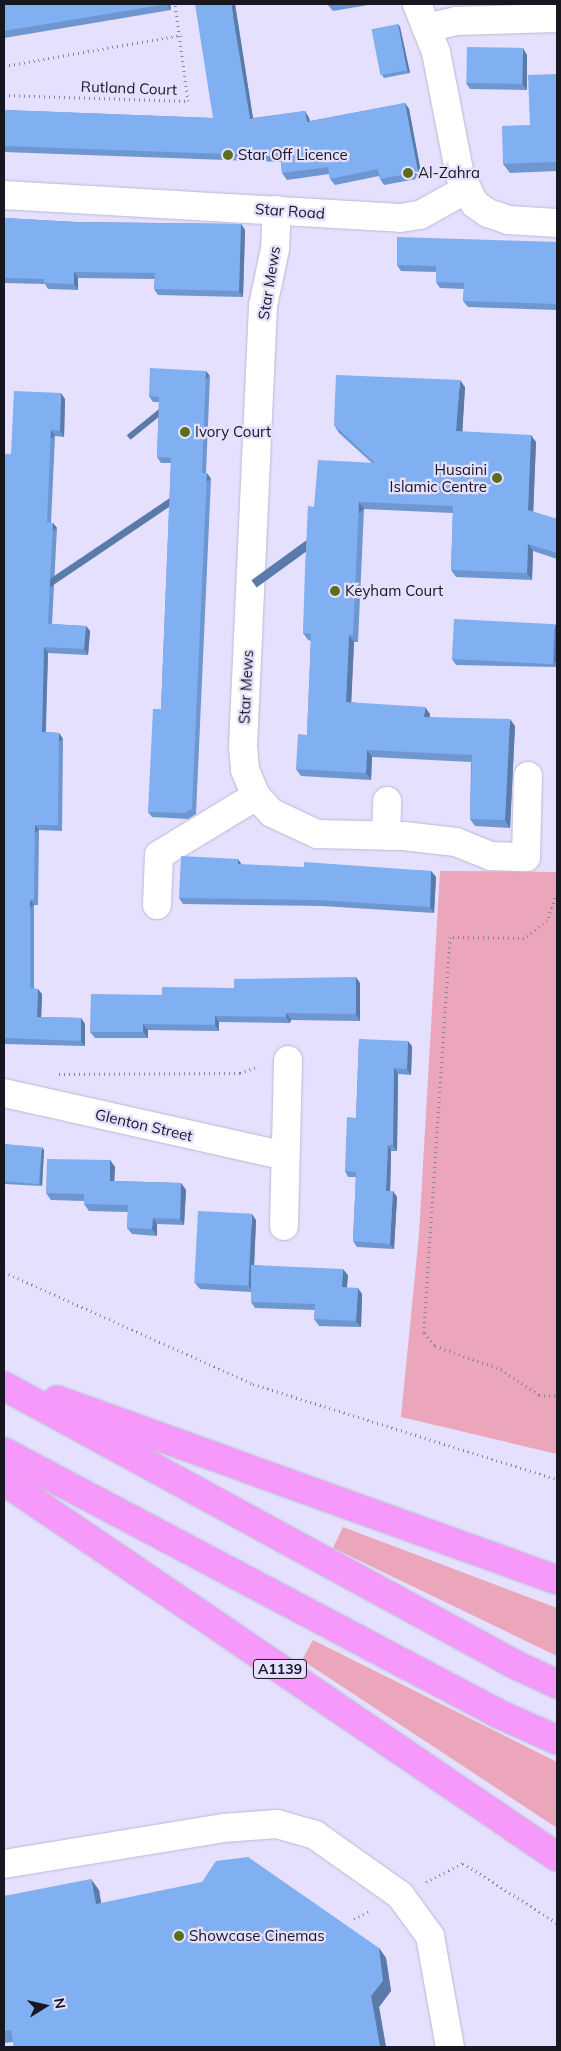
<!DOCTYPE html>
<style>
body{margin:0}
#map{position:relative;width:561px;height:2051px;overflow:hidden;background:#e4e0fd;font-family:Mulish,sans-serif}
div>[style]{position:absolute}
.green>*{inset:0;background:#eba6bb}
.path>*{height:3px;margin-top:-1.5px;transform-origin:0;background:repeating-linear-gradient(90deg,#878498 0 1px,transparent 0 5px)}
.roads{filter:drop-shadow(0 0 1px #bbb8d3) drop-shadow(0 0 1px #bbb8d3)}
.minor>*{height:28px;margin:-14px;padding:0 14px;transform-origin:14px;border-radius:14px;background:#fff}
.highway>*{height:28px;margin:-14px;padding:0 14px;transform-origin:14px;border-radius:14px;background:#f798fb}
.wall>*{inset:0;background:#6e96d0}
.shaded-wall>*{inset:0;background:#5a7aa9;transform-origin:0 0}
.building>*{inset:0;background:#80aff2;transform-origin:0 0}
.dots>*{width:14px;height:14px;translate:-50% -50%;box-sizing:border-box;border:2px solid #e4e0fd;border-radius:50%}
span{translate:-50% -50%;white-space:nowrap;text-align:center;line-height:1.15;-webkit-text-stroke:4.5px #e4e0fd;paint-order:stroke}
.shield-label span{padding:1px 4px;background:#e4e0fd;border:1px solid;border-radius:4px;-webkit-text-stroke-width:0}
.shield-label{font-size:14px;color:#181620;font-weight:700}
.street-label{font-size:15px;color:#181620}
.poi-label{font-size:15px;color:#181620}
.left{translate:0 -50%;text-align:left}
.right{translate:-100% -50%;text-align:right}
.frame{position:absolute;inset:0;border:5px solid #181620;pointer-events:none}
.north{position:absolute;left:20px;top:1981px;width:50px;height:50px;-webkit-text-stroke:4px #e4e0fd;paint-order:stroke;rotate:80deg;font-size:14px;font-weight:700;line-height:20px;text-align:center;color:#181620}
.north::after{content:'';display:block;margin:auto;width:18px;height:22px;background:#181620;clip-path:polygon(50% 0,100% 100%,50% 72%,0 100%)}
</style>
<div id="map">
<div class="green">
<i style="clip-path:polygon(440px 871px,557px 872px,557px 1454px,401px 1417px,419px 1234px)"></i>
<i style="clip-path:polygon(343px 1527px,557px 1608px,557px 1656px,333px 1548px)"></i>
<i style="clip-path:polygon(313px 1640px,557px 1762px,557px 1828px,302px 1660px)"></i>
</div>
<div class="path">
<i style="left:4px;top:66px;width:180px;rotate:-9.9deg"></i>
<i style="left:4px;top:95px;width:184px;rotate:1.9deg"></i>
<i style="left:188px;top:101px;width:98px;rotate:-97.6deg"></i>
<i style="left:557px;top:893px;width:29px;rotate:110deg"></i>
<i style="left:547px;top:920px;width:29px;rotate:142deg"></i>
<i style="left:524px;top:938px;width:74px;rotate:-179.2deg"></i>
<i style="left:450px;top:937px;width:397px;rotate:93.8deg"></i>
<i style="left:424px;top:1333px;width:17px;rotate:50deg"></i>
<i style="left:435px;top:1346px;width:70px;rotate:19.2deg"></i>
<i style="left:501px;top:1369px;width:46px;rotate:34.4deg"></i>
<i style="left:539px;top:1395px;width:18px;rotate:3deg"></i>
<i style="left:59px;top:1074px;width:181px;rotate:-0.3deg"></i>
<i style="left:240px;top:1073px;width:20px;rotate:-20deg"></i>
<i style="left:4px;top:1272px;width:273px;rotate:24.2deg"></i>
<i style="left:253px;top:1384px;width:318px;rotate:17.4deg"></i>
<i style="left:426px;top:1882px;width:42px;rotate:-27.2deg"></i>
<i style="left:463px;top:1863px;width:112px;rotate:32.6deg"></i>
<i style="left:354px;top:1919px;width:19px;rotate:-28deg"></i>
</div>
<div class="roads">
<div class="minor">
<i style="left:417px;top:4px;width:52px;rotate:68.4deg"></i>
<i style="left:436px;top:52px;width:126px;rotate:79deg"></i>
<i style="left:460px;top:176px;width:32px;rotate:62deg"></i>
<i style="left:475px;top:204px;width:16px;rotate:35deg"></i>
<i style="left:488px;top:213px;width:21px;rotate:19deg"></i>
<i style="left:508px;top:220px;width:49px;rotate:3.5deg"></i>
<i style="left:426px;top:28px;width:31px;rotate:-13deg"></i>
<i style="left:456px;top:21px;width:101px;rotate:-1.7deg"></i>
<i style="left:4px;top:195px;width:397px;rotate:3.3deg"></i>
<i style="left:400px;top:218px;width:20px;rotate:-9deg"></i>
<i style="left:420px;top:215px;width:54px;rotate:-29deg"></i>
<i style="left:277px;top:210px;width:39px;rotate:93deg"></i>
<i style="left:275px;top:249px;width:58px;rotate:101.9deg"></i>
<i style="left:263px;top:306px;width:440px;rotate:92.6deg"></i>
<i style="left:243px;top:746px;width:24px;rotate:85deg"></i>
<i style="left:245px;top:770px;width:28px;rotate:67deg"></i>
<i style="left:256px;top:796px;width:23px;rotate:47deg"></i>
<i style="left:272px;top:813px;width:50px;rotate:25deg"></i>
<i style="left:317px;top:834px;width:87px;rotate:1.3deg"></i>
<i style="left:404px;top:836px;width:52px;rotate:6.6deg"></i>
<i style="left:456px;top:842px;width:37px;rotate:22deg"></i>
<i style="left:490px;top:856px;width:36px;rotate:2deg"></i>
<i style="left:526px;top:857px;width:81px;rotate:-88.6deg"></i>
<i style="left:386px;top:836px;width:35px;rotate:-88deg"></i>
<i style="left:157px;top:905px;width:50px;rotate:-87.7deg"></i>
<i style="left:159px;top:855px;width:114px;rotate:-31.3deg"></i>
<i style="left:4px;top:1093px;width:288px;rotate:12.6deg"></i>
<i style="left:284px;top:1226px;width:166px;rotate:-88.6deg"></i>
<i style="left:4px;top:1864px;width:222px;rotate:-9.3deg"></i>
<i style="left:223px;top:1828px;width:54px;rotate:-4.2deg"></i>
<i style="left:277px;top:1824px;width:40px;rotate:16deg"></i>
<i style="left:315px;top:1835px;width:104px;rotate:35.2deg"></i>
<i style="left:400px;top:1895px;width:51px;rotate:53.8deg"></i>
<i style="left:430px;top:1936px;width:113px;rotate:79.8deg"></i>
</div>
<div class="highway">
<i style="left:4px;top:1386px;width:583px;rotate:28.59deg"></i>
<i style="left:516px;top:1665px;width:45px;rotate:24.9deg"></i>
<i style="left:57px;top:1400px;width:531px;rotate:19.8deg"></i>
<i style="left:4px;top:1452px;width:560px;rotate:27.89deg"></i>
<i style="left:499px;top:1714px;width:64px;rotate:24.1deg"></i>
<i style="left:4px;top:1481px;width:669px;rotate:34.21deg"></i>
</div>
</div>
<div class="wall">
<i style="clip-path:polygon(4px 4px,170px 4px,171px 10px,4px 38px)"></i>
<i style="clip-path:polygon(235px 4px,253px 118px,305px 111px,309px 118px,310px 121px,405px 103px,409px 109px,422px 178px,384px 185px,380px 179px,379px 176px,335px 185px,330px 179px,329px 174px,287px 180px,282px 173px,281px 162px,4px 152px,4px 110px,213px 118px)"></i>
<i style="clip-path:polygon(327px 4px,374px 4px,333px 11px)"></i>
<i style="clip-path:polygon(398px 24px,400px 27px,410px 73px,384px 78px,382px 75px)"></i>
<i style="clip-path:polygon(527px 55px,527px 90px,470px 89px,466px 83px)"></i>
<i style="clip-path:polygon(557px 74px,557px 171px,510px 173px,503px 164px,530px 125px)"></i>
<i style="clip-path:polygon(4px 218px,76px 222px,241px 224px,245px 230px,243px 297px,158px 295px,154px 289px,155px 279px,78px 278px,78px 290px,48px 289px,45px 284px,4px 283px)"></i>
<i style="clip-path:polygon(557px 242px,557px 310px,468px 307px,463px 301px,464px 289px,440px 288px,436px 282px,436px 272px,401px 271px,397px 265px)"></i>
<i style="clip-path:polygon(210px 376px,206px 473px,211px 479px,196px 814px,188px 819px,152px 817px,148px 812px,161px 709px,171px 463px,161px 463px,157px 457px,159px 402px,153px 402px,149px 396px)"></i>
<i style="clip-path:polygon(465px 387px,462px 432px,536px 442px,533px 512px,557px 519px,557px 559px,533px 551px,532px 580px,456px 577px,451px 570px,453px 513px,364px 509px,358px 642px,354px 642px,351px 702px,430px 714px,430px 717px,515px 726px,510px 828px,475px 826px,470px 819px,471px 762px,372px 757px,371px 780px,301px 776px,296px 769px,307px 735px,311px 641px,308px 640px,303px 633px,314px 507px,372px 463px,339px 433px,334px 425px)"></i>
<i style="clip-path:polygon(65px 399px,64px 437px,55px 436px,51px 523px,53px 523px,57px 528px,52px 624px,86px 626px,90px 631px,88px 655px,48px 653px,46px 732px,59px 733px,63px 739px,62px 831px,39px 830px,38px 905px,34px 905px,34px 988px,42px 994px,41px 1017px,81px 1018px,85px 1024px,85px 1046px,4px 1044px,4px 454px,11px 454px)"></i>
<i style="clip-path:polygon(557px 627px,557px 667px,456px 665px,452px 659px)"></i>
<i style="clip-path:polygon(304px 867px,431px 871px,436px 877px,434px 913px,322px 906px,183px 904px,179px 898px)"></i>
<i style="clip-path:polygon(360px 983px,360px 1021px,291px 1020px,290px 1023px,219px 1022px,219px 1031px,148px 1030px,148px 1038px,95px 1038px,90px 1032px,162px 995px,234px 988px)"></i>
<i style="clip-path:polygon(359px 1039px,412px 1046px,411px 1075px,398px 1074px,397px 1151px,391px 1151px,390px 1191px,393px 1191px,397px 1197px,394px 1249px,357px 1247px,353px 1241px,356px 1177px,348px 1177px,345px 1171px,356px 1118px)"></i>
<i style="clip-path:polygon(4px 1144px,44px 1150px,42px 1186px,4px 1184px)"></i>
<i style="clip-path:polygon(110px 1160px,115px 1167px,114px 1181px,181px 1183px,186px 1190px,184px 1225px,157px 1224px,157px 1236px,132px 1234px,127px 1228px,128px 1212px,89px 1211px,84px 1204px,84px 1201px,51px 1200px,46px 1193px)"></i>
<i style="clip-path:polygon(256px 1220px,254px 1265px,348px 1275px,347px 1288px,362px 1294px,361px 1327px,319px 1326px,314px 1319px,315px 1310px,255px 1308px,251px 1302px,251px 1292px,200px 1289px,195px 1283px)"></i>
<i style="clip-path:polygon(99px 1890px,101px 1903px,379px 1948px,386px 1958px,391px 1991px,379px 2007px,386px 2047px,14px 2047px,13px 2042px,4px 2043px,4px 1896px)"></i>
</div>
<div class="shaded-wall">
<i style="clip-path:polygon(167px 4px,170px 4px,171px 10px)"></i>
<i style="clip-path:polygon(231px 4px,235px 4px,254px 125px,250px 119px)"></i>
<i style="clip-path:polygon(398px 24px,400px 27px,410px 73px,407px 70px)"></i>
<i style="clip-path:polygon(523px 48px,527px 55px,527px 90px,522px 84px)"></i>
<i style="clip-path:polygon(405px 103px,409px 109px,422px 178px,418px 172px)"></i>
<i style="clip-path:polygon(305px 111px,309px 118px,311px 128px,307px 122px)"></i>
<i style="clip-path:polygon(241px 224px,245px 230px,243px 297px,239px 291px)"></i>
<i style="clip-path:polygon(74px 272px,78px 278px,78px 290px,74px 284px)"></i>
<i style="left:206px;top:371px;width:6px;height:102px;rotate:51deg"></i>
<i style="clip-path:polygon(460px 380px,465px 387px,462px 439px,456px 431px)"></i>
<i style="clip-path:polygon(61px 393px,65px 399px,64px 437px,60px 431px)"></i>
<i style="left:51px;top:430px;width:7px;height:92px;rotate:56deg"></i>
<i style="clip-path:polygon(531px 435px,536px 442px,533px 517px,528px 510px)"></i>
<i style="left:207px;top:473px;width:7px;height:336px;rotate:56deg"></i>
<i style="left:359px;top:502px;width:9px;height:133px;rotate:54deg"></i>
<i style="left:53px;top:523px;width:6px;height:101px;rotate:51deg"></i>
<i style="clip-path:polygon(528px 544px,533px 551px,532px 580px,527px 573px)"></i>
<i style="clip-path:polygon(555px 624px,557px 627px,557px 665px,554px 661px)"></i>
<i style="clip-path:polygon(86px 626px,90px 631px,88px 655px,84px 649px)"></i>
<i style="clip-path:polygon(349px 635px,354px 642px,351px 709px,346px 702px)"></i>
<i style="clip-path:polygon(44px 647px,48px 653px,45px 738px,42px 732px)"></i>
<i style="clip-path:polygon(425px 707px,430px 714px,429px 724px,424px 717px)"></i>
<i style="clip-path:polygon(510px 719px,515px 726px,510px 828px,505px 820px)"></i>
<i style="left:59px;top:733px;width:7px;height:92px;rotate:56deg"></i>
<i style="clip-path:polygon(367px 750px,372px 757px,371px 780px,366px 773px)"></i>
<i style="left:35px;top:825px;width:6px;height:75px;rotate:51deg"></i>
<i style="clip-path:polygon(238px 859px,242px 865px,238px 864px)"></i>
<i style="clip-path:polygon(431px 871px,436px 877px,434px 913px,430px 907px)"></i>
<i style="left:30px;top:900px;width:6px;height:88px;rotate:51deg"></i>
<i style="clip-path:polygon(356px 977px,360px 983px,360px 1021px,356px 1014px)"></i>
<i style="clip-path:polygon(38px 989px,42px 994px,41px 1022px,37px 1017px)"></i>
<i style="clip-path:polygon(286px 1013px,291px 1020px,290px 1023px,286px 1017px)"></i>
<i style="clip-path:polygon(215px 1016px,219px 1022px,219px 1031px,215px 1025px)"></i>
<i style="clip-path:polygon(81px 1018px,85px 1024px,85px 1046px,81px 1041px)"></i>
<i style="clip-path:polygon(143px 1024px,148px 1030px,148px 1038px,143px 1032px)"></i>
<i style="clip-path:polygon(408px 1041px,412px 1046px,411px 1075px,407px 1069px)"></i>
<i style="clip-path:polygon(394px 1068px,398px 1074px,397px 1151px,393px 1145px)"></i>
<i style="clip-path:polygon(388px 1145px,391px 1151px,390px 1197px,386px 1191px)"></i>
<i style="clip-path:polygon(42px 1147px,44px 1150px,42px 1186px,40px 1183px)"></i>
<i style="clip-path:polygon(110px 1160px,115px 1167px,114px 1187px,110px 1181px)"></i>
<i style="clip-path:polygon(181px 1183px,186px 1190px,184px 1225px,180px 1219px)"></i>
<i style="clip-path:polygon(393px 1191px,397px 1197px,394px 1249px,390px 1244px)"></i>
<i style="clip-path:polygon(252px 1214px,256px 1220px,253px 1292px,249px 1285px)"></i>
<i style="clip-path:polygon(153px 1218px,157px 1224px,157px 1236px,152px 1229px)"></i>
<i style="clip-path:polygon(343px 1269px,348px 1275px,346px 1294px,342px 1287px)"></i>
<i style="clip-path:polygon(358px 1288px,362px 1294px,361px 1327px,356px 1321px)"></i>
<i style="clip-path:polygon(91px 1879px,99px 1890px,103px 1915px,96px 1904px)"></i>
<i style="clip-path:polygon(379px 1948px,386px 1958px,391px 1991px,379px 2007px,386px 2047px,380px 2047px,371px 1996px)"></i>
</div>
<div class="building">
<i style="clip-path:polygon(4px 4px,167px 4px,4px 31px)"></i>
<i style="clip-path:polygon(195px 4px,231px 4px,250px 119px,305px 111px,307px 122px,405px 103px,418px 172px,380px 179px,378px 169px,330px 179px,328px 167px,282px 173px,280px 156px,4px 146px,4px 110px,213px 118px)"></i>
<i style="left:398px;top:24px;width:47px;height:27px;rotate:79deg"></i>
<i style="left:467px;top:47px;width:56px;height:36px;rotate:1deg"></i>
<i style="clip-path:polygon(557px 74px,557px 162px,503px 164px,502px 126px,530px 125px,528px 75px)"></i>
<i style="clip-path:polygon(4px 218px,76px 222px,241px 224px,239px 291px,154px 289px,155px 273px,74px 272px,74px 284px,44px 283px,44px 279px,4px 278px)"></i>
<i style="clip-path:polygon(397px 237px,557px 242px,557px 304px,463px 301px,464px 283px,436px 282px,436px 266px,397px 265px)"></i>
<i style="clip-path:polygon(150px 368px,206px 371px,202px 473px,207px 473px,195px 740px,192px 809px,184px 813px,148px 812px,153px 709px,161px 709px,171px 458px,157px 457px,159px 397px,149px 396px)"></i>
<i style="clip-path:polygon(336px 375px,460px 380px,456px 431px,531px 435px,528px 510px,557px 519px,557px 553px,528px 544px,527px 573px,451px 570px,453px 506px,359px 502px,353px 635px,349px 635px,346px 702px,425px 707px,424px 717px,510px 719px,505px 820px,470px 819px,472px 755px,367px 750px,366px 773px,296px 769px,298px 734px,307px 735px,311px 634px,303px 633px,305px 569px,308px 506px,314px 507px,318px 460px,375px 463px,334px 425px)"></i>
<i style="clip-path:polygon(14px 391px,61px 393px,60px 431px,51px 430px,47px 522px,53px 523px,48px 624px,86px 626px,84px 649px,44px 647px,42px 732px,59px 733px,58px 825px,35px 825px,34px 900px,30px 900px,30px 988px,38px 989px,37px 1017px,81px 1018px,81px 1041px,4px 1038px,4px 454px,11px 454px)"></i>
<i style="left:454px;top:619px;width:101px;height:40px;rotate:3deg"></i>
<i style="clip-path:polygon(181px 856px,238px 859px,238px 864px,304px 867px,304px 862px,431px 871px,430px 907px,317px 900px,179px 898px)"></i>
<i style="clip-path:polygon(356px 977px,356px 1014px,286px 1013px,286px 1017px,215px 1016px,215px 1025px,143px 1024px,143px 1032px,90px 1032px,91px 994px,162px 995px,162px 987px,234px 988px,234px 979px)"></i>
<i style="clip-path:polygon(359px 1039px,408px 1041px,407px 1069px,394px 1068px,393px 1145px,388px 1145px,386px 1191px,393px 1191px,390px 1244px,353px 1241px,356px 1172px,345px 1171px,347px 1117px,356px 1118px)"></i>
<i style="left:4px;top:1144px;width:38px;height:37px;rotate:5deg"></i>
<i style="clip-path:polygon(47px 1159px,110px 1160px,110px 1181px,181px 1183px,180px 1219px,153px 1218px,152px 1229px,127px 1228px,128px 1205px,84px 1204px,84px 1194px,46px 1193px)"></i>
<i style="left:198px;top:1211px;width:54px;height:72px;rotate:3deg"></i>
<i style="clip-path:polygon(251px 1265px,343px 1269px,342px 1287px,358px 1288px,356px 1321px,314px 1319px,315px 1304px,251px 1302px)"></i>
<i style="clip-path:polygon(248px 1857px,379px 1948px,383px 1981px,371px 1996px,380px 2047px,14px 2047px,11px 2030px,4px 2031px,4px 1896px,91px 1879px,96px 1904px,202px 1882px,216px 1861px)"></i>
</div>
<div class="dots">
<i style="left:228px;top:155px;background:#5c6e1b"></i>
<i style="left:408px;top:173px;background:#5c6e1b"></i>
<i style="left:185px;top:432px;background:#5c6e1b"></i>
<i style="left:497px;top:478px;background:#5c6e1b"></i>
<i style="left:335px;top:591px;background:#5c6e1b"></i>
<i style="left:179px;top:1936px;background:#5c6e1b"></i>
</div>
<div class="shield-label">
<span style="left:280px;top:1669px">A1139</span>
</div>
<div class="street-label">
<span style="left:129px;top:88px;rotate:2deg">Rutland Court</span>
<span style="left:290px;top:211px;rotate:4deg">Star Road</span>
<span style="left:269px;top:283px;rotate:-81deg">Star Mews</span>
<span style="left:246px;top:687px;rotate:-87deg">Star Mews</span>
<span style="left:144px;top:1125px;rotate:13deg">Glenton Street</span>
</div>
<div class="poi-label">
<span class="left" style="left:238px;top:155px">Star Off Licence</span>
<span class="left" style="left:418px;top:173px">Al-Zahra</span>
<span class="left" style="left:195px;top:432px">Ivory Court</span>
<span class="right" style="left:487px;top:478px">Husaini<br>Islamic Centre</span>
<span class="left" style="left:345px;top:591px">Keyham Court</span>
<span class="left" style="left:189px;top:1936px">Showcase Cinemas</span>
</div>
<div class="frame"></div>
<div class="north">N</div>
</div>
